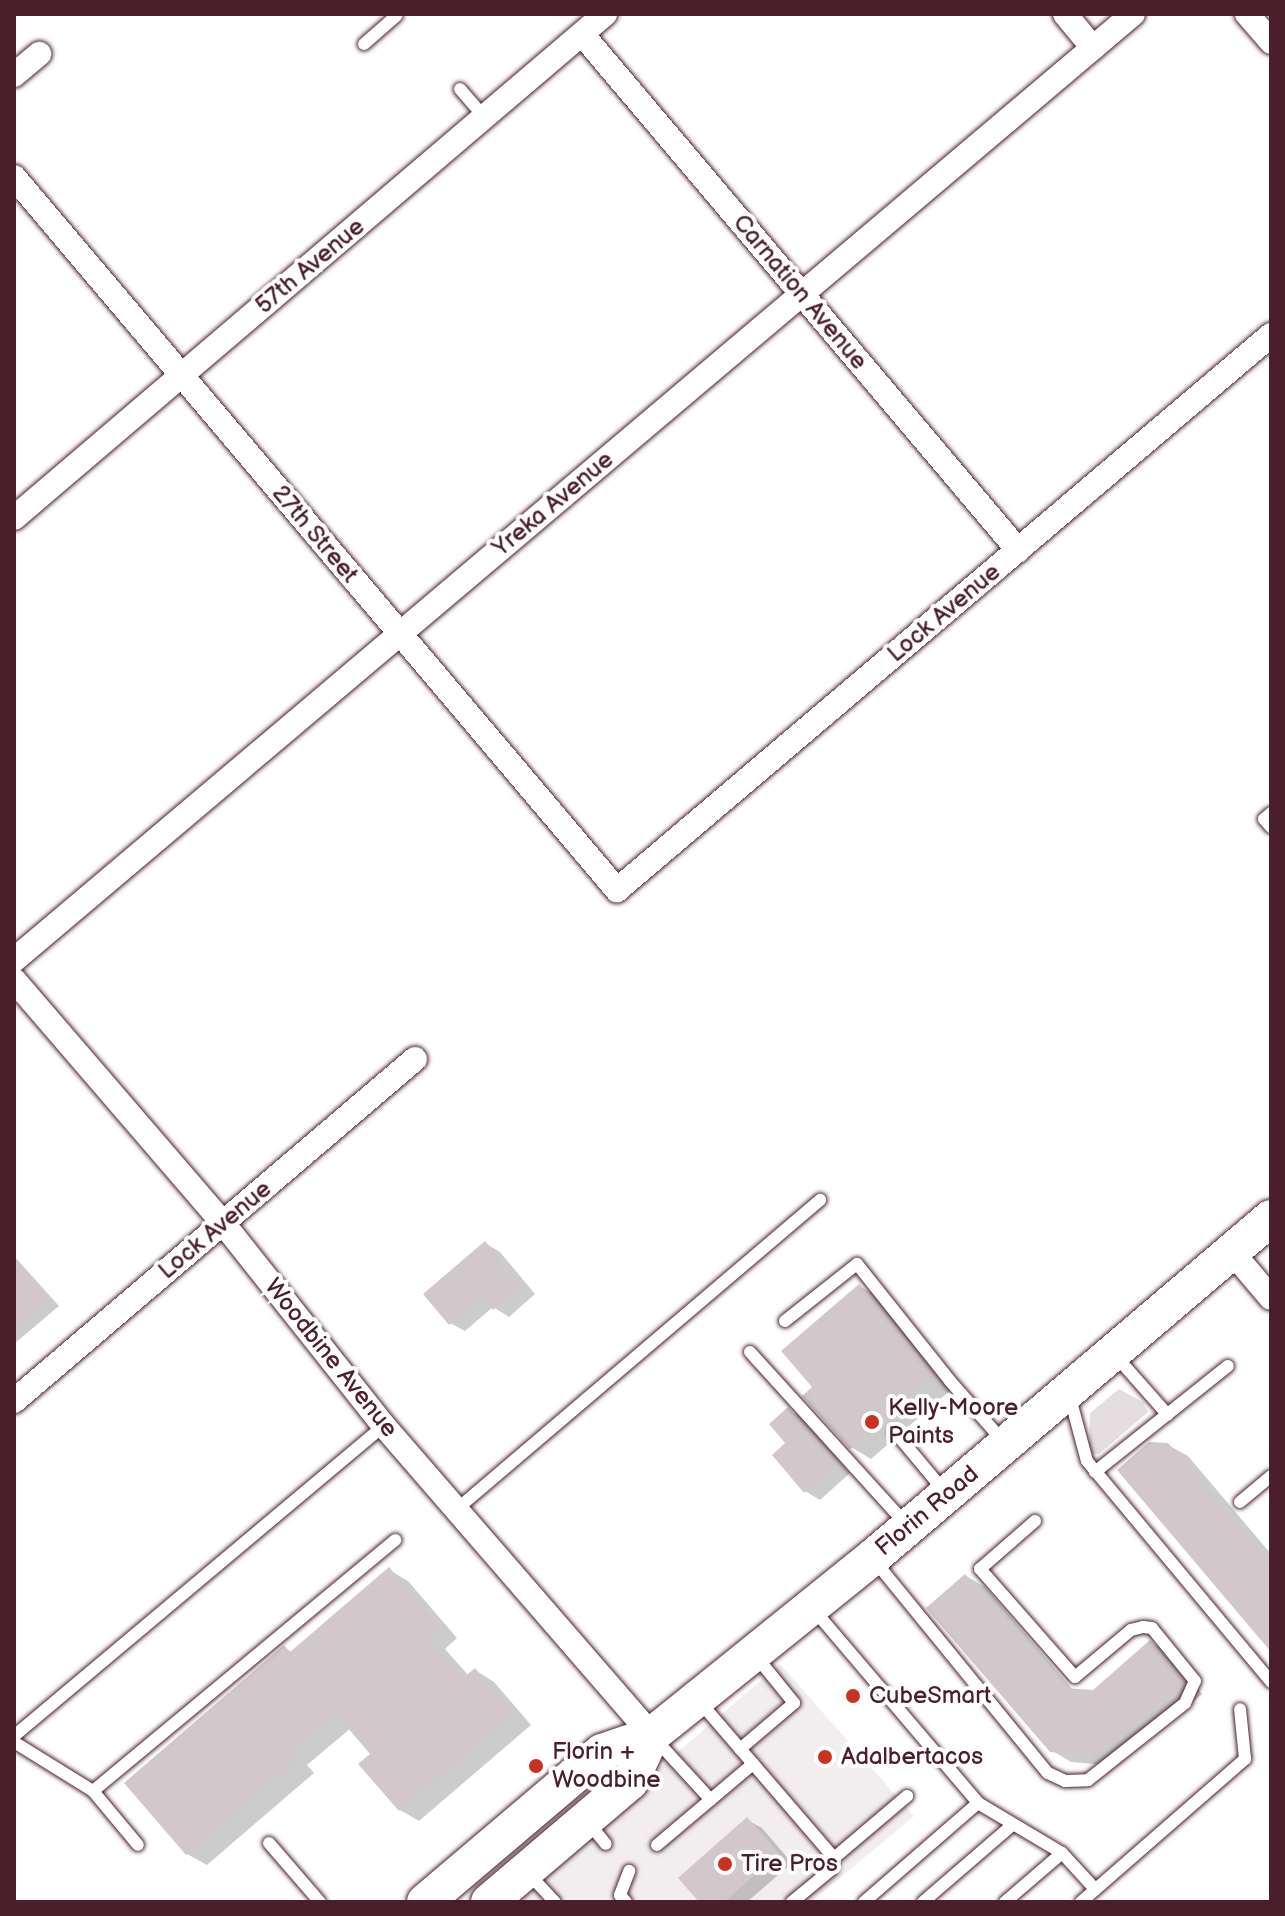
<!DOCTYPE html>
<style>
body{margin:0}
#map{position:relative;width:1285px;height:1916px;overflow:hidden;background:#fff;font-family:"Balsamiq Sans",sans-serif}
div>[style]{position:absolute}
.built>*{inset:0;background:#f2eeef}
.green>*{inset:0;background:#e5dee0}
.shadow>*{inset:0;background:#0003}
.building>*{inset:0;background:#d2c7cb}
.roads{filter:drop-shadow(0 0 2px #4a1f2b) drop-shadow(0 0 2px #4a1f2b)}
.service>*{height:12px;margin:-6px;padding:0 6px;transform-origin:6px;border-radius:6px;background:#fff}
.minor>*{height:24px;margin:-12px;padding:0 12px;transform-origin:12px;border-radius:12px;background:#fff}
.primary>*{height:36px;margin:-18px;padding:0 18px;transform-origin:18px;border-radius:18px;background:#fff}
.dots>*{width:22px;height:22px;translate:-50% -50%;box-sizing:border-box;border:4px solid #fff;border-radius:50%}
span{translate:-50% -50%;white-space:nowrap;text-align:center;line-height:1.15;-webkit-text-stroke:8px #fff;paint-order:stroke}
.street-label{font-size:24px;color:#4a1f2b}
.poi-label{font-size:24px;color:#4a1f2b}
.left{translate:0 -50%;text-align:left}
.frame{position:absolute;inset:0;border:16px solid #4a1f2b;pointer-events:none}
</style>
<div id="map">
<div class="built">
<i style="clip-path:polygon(780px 1664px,914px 1816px,811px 1902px,504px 1902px)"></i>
</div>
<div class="green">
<i style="clip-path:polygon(1119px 1389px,1143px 1402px,1148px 1412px,1099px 1454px,1093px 1454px,1089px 1451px,1090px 1413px)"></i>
</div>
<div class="shadow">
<i style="clip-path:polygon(485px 1243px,500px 1252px,535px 1294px,509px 1317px,493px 1307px,465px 1331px,450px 1323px)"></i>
<i style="clip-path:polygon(14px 1256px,59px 1306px,14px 1344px)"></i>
<i style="clip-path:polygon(859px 1286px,879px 1297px,953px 1388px,871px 1459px,851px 1447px,815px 1387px)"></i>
<i style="clip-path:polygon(788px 1410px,803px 1418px,850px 1473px,820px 1500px,805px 1491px,788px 1444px)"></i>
<i style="clip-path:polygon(1168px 1445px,1188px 1456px,1271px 1554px,1271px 1649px)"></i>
<i style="clip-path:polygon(389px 1570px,408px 1581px,457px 1638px,445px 1649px,469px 1676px,475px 1670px,494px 1682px,531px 1725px,419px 1821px,400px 1810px,373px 1754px,351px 1728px,307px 1765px,314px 1773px,207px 1865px,187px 1854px,285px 1648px,292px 1652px)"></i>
<i style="clip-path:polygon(966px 1576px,985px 1587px,1074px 1691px,1093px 1692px,1150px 1642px,1170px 1653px,1202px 1694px,1117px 1766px,1071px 1762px,1051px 1750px)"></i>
<i style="clip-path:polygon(747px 1820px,762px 1828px,792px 1863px,747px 1902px,702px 1902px)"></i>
</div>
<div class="building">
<i style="clip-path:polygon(485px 1241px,522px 1285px,493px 1310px,482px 1297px,449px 1325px,423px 1294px)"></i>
<i style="clip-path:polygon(14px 1257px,51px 1300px,14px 1331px)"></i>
<i style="clip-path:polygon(859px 1284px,935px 1376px,850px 1449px,802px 1396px,812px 1387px,781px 1351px)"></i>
<i style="clip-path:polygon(788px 1407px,837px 1464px,804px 1493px,772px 1455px,785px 1443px,769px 1424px)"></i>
<i style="clip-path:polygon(1149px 1442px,1168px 1443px,1271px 1563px,1271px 1652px,1117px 1470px)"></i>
<i style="clip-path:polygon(389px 1567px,439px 1627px,427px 1637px,463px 1678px,475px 1668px,513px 1713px,399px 1811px,358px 1764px,370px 1754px,336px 1714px,289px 1753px,296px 1761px,186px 1855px,124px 1783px,284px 1645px,290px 1652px)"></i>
<i style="clip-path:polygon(965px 1574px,1064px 1688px,1093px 1690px,1150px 1640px,1184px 1682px,1097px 1756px,1050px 1752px,926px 1608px)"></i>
<i style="clip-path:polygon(747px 1817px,779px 1854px,724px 1902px,699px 1902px,678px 1878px)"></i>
</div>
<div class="roads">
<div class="service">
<i style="left:364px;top:44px;width:43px;rotate:-41.2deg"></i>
<i style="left:460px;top:89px;width:37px;rotate:49deg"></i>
<i style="left:1271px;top:813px;width:9px;rotate:139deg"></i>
<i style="left:1264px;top:819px;width:11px;rotate:49deg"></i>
<i style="left:785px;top:1321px;width:92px;rotate:-38.4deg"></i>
<i style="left:857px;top:1264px;width:149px;rotate:51.5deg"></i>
<i style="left:950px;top:1381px;width:81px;rotate:48.5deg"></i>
<i style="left:750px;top:1352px;width:232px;rotate:47.8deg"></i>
<i style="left:1114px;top:1354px;width:81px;rotate:48.5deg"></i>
<i style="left:1069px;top:1394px;width:69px;rotate:75deg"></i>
<i style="left:1087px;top:1461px;width:288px;rotate:50.2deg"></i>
<i style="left:895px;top:1432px;width:78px;rotate:50.2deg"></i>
<i style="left:1095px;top:1472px;width:170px;rotate:-38.6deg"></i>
<i style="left:1240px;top:1502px;width:40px;rotate:-40deg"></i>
<i style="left:457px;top:1509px;width:477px;rotate:-40.4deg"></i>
<i style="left:874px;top:1560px;width:275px;rotate:50.8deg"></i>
<i style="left:1048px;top:1773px;width:19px;rotate:25deg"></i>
<i style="left:1065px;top:1781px;width:23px;rotate:-2deg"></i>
<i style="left:1088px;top:1780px;width:124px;rotate:-38.4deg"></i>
<i style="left:1185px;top:1703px;width:24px;rotate:-66deg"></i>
<i style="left:1195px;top:1681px;width:68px;rotate:-129.1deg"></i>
<i style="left:1152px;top:1628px;width:9px;rotate:-174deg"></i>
<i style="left:1143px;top:1627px;width:12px;rotate:166deg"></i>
<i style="left:1131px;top:1630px;width:73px;rotate:140deg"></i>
<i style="left:1075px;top:1677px;width:144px;rotate:-131.3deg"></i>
<i style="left:980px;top:1569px;width:73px;rotate:-41.1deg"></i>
<i style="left:814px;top:1610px;width:253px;rotate:49.6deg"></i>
<i style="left:978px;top:1803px;width:98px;rotate:30.8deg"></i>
<i style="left:1062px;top:1853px;width:49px;rotate:47.5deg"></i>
<i style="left:699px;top:1701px;width:207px;rotate:49.3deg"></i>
<i style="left:14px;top:1736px;width:483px;rotate:-40deg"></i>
<i style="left:656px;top:1740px;width:81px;rotate:47.5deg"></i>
<i style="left:14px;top:1742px;width:93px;rotate:31.8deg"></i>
<i style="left:93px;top:1791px;width:70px;rotate:50.2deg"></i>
<i style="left:740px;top:1749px;width:71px;rotate:-40.4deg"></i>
<i style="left:794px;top:1703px;width:62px;rotate:-129.1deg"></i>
<i style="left:93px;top:1791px;width:393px;rotate:-39.7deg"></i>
<i style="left:588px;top:1822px;width:28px;rotate:51deg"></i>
<i style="left:269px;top:1843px;width:78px;rotate:49.2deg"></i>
<i style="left:657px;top:1845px;width:126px;rotate:-40.2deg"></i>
<i style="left:527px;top:1872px;width:41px;rotate:47deg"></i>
<i style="left:626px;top:1902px;width:9px;rotate:-131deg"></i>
<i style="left:620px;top:1895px;width:26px;rotate:-69deg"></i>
<i style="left:792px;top:1902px;width:52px;rotate:-39.5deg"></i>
<i style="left:832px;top:1869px;width:11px;rotate:-80deg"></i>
<i style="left:834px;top:1858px;width:96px;rotate:-40.3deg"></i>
<i style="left:864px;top:1902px;width:151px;rotate:-41deg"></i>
<i style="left:923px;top:1902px;width:116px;rotate:-40.8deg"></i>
<i style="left:1005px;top:1902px;width:75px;rotate:-40.7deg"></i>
<i style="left:1081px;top:1902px;width:218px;rotate:-41.1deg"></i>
<i style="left:1245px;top:1759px;width:50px;rotate:-95.7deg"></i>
</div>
<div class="minor">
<i style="left:1065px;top:14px;width:44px;rotate:50.5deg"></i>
<i style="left:1247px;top:14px;width:37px;rotate:49deg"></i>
<i style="left:582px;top:34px;width:676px;rotate:49.8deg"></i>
<i style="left:14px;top:75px;width:33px;rotate:-40deg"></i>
<i style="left:14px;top:177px;width:934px;rotate:49.78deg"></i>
<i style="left:617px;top:890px;width:858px;rotate:-40.32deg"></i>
<i style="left:14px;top:518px;width:777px;rotate:-40.46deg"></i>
<i style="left:14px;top:960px;width:1465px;rotate:-40.21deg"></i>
<i style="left:14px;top:980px;width:321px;rotate:49.3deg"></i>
<i style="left:223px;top:1223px;width:259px;rotate:51.6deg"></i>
<i style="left:384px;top:1426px;width:409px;rotate:49.1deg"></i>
<i style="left:1232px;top:1252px;width:60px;rotate:49.7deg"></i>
<i style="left:14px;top:1401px;width:527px;rotate:-40.46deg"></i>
</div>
<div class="primary">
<i style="left:425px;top:1902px;width:232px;rotate:-40.3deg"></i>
<i style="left:602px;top:1752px;width:53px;rotate:-18.8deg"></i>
<i style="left:652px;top:1735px;width:58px;rotate:-38.7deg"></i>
<i style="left:697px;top:1699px;width:225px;rotate:-38.9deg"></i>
<i style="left:872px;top:1558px;width:524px;rotate:-40.44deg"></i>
<i style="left:489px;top:1902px;width:185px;rotate:-40.4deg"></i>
<i style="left:630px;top:1782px;width:52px;rotate:-64.9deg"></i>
</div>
</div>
<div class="dots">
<i style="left:872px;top:1422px;background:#c8321e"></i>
<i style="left:853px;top:1696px;background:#c8321e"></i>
<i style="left:825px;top:1757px;background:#c8321e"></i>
<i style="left:536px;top:1766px;background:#c8321e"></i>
<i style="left:725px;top:1864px;background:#c8321e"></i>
</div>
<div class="street-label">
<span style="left:310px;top:266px;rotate:-40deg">57th Avenue</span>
<span style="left:800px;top:292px;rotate:50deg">Carnation Avenue</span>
<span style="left:553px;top:504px;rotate:-40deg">Yreka Avenue</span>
<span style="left:315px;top:534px;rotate:50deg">27th Street</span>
<span style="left:944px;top:613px;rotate:-40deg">Lock Avenue</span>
<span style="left:215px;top:1230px;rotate:-40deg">Lock Avenue</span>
<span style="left:331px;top:1358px;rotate:51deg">Woodbine Avenue</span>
<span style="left:927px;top:1511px;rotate:-40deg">Florin Road</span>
</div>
<div class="poi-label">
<span class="left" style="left:888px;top:1422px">Kelly-Moore<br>Paints</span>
<span class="left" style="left:869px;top:1696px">CubeSmart</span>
<span class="left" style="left:552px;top:1766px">Florin +<br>Woodbine</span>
<span class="left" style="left:841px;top:1757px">Adalbertacos</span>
<span class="left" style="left:741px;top:1864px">Tire Pros</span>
</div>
<div class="frame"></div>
</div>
